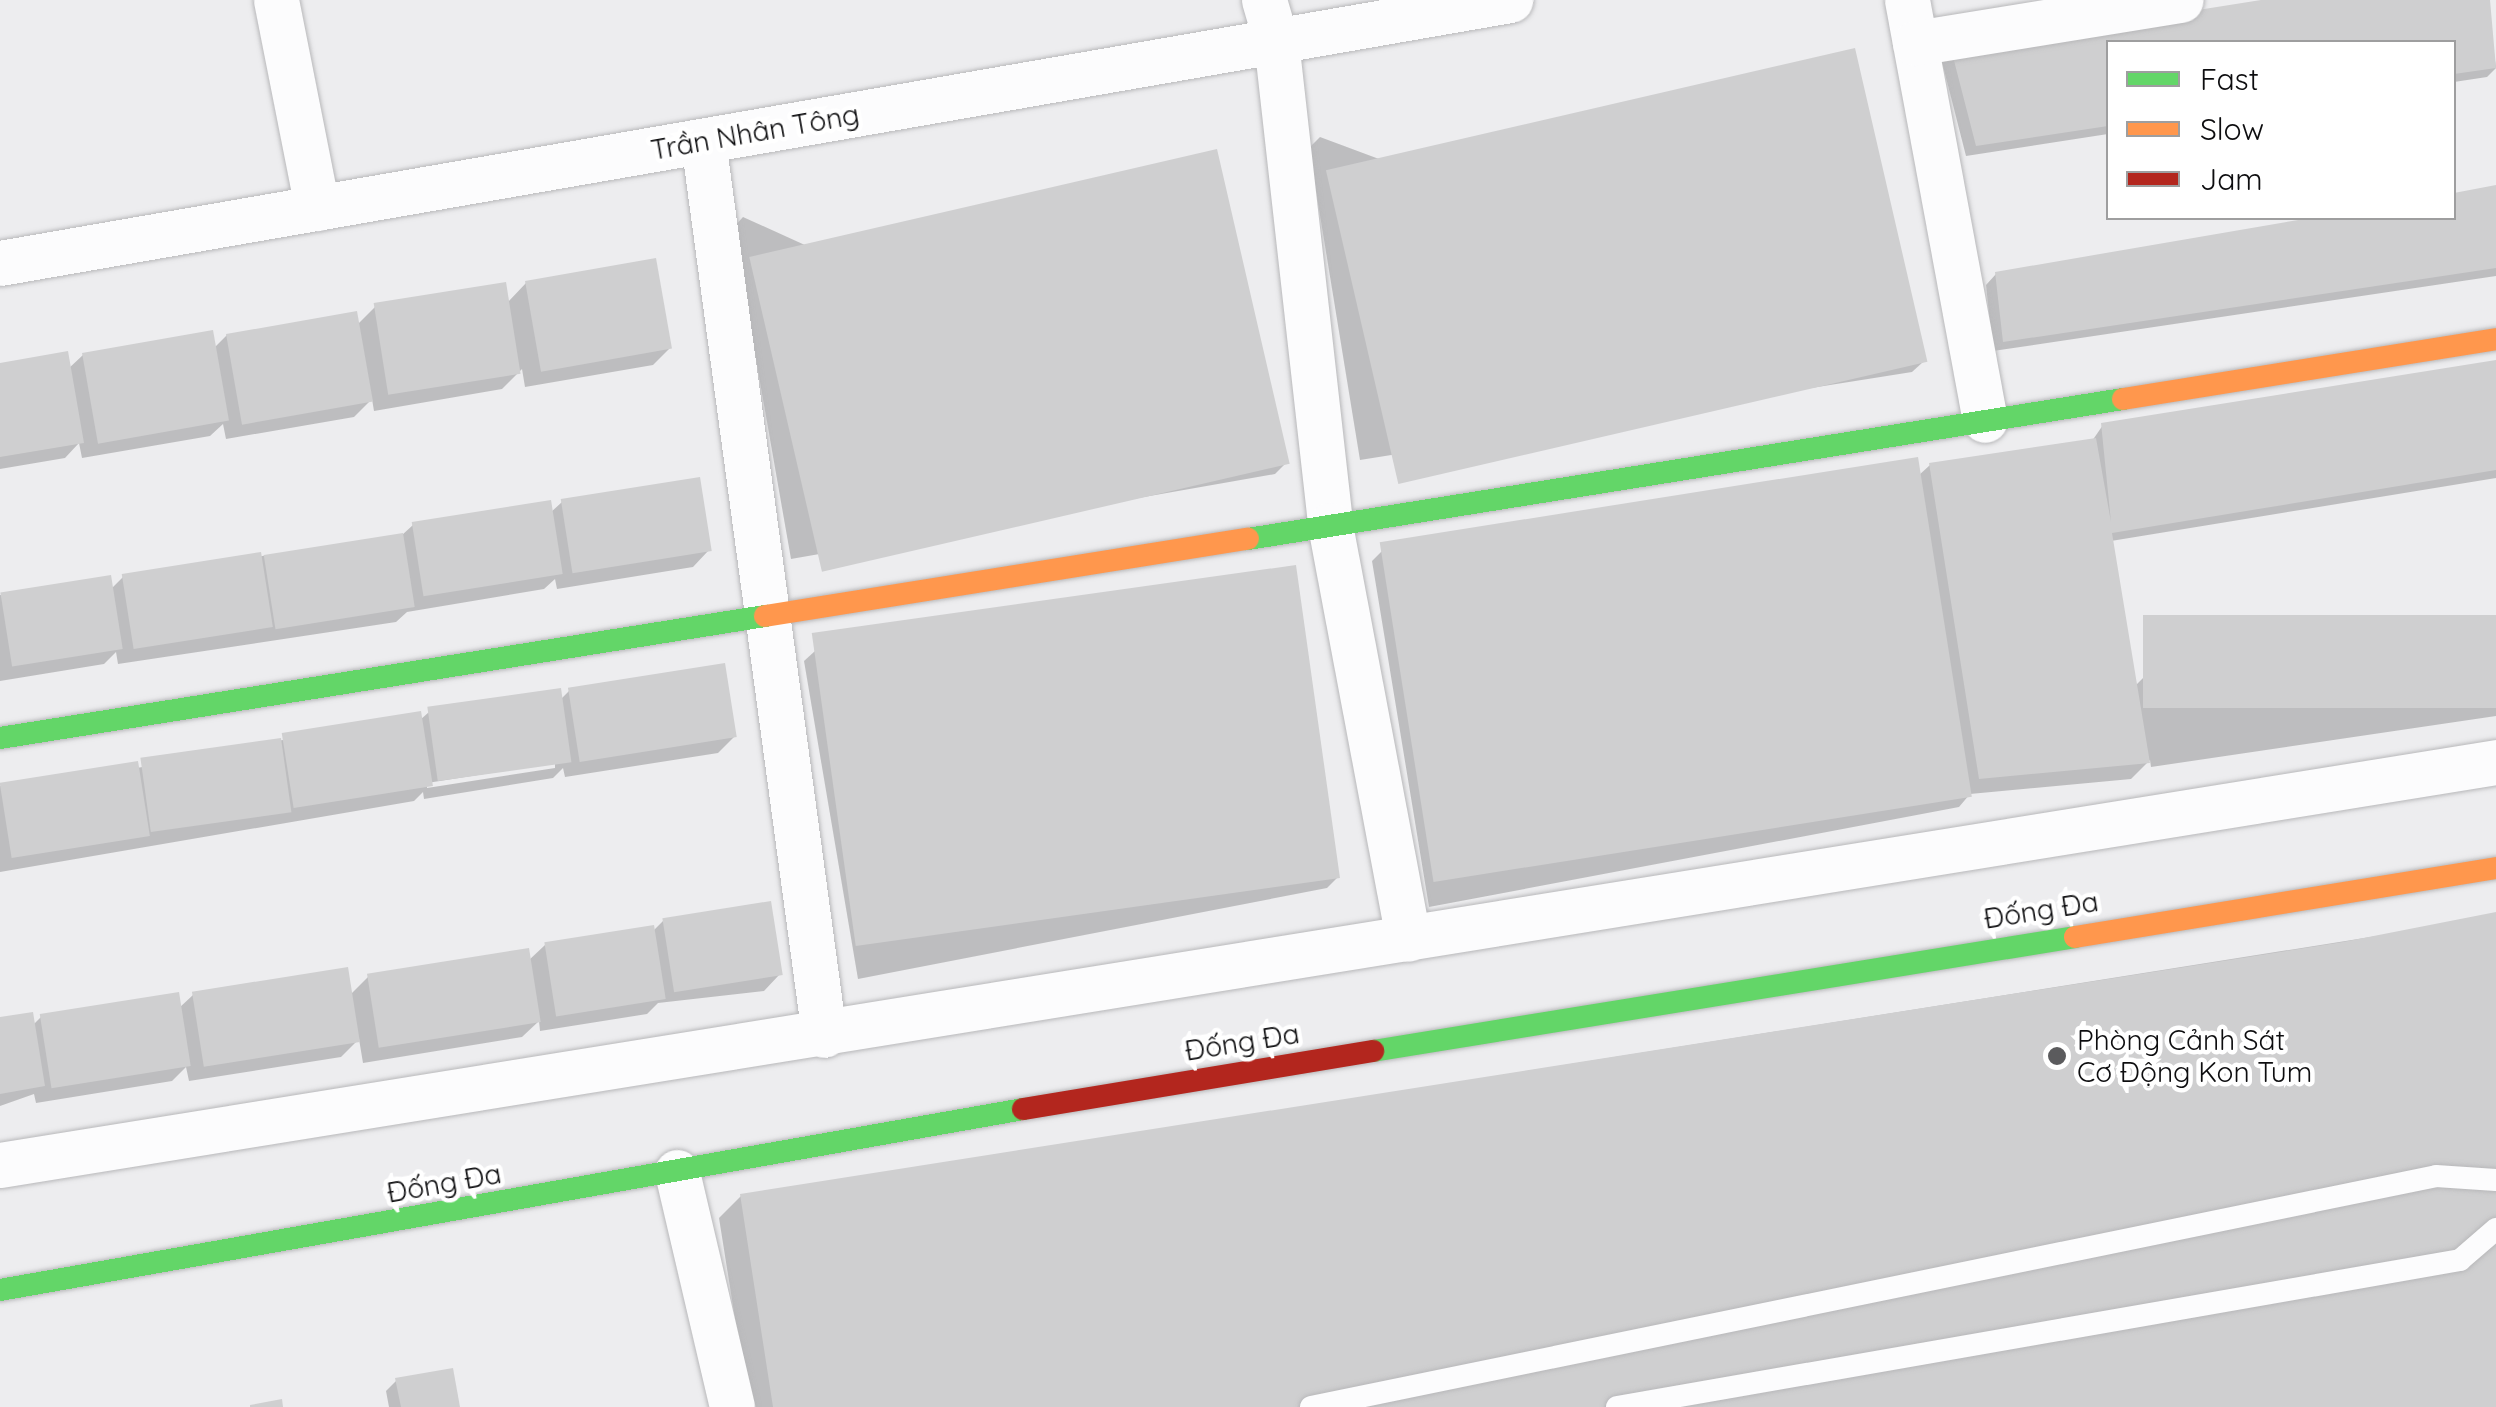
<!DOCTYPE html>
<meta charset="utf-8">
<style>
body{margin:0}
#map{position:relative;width:2496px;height:1407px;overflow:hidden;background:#ededef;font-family:Quicksand,sans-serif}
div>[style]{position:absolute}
.shadow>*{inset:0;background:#0003}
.building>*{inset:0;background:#cfcfd0;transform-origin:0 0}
.roads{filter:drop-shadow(0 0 2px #b8b8ba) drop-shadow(0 0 2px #b8b8ba)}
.lane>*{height:22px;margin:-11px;padding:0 11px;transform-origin:11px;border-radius:11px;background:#fcfcfd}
.street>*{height:45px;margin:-22.5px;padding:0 22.5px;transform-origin:22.5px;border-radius:22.5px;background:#fcfcfd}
.fast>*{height:22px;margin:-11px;padding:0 11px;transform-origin:11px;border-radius:11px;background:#63d668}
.slow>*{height:22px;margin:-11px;padding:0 11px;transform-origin:11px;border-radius:11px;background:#ff974d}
.jam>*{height:22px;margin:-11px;padding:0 11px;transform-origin:11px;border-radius:11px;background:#b3261e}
.dots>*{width:28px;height:28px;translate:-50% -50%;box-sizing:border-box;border:5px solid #fff;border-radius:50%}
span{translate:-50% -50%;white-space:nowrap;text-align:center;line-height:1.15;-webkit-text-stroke:9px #fff;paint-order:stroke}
.street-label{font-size:28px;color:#0d0d0f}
.poi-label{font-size:28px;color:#0d0d0f}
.left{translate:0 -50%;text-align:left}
.legend{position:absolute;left:2106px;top:40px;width:350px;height:180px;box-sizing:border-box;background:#fff;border:2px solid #9e9e9f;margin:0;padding:12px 18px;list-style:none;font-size:30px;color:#0d0d0f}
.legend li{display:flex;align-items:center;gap:20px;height:50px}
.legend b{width:50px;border:2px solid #9e9e9f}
</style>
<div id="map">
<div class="shadow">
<i style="clip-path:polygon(2277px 0,2487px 0,2496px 68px,2487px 77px,2454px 82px,2454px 42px,2108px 42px,2108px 134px,1966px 156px,1942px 62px,1952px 51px)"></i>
<i style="clip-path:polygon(1320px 137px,1923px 362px,1912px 372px,1360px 460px,1309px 148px)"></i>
<i style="clip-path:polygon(2496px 188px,2496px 276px,1993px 351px,1986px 285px,1996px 274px,2325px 218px,2454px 218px,2454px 195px)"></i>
<i style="clip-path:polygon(743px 217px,1286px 463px,1275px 474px,791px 559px,733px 228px)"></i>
<i style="clip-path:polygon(526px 283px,670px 348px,653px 365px,525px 387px,522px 369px,502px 389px,374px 411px,372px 399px,354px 417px,226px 439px,223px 424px,210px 436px,82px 458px,79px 443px,65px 458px,0 469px,0 366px,68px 369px,83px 355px,214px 348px,227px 335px,357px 325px,375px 307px,507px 303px)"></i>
<i style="clip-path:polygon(2496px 362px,2496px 478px,2111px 541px,2135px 686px,2148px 673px,2496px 617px,2496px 716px,2151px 767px,2150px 760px,2131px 779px,1970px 794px,1959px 807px,1429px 907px,1372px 561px,1382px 551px,1918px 476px,1930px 465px,2092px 441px,2103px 425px)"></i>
<i style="clip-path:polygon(562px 502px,709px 550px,693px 567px,557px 589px,555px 579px,544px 589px,407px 612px,396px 622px,118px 664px,116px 652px,104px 664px,0 681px,0 595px,111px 589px,123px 577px,402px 535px,413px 525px,550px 513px)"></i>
<i style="clip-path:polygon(815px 651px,1338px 877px,1327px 888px,858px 979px,804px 661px)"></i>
<i style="clip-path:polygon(evenodd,569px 691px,734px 737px,718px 753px,565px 777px,563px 768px,553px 778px,424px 799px,423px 792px,414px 801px,0 872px,0 786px,137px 768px,419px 714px,420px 720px,429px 712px,560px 700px,569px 691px,555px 763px,555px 768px,427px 788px,427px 783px,555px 763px)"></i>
<i style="clip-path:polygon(2496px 917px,2496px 1407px,749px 1407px,719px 1218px,741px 1196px)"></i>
<i style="clip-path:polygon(663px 921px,780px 974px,764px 991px,658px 1003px,647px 1014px,540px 1031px,539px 1021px,522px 1037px,363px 1063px,359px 1039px,341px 1057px,189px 1081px,186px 1067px,172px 1081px,36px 1103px,34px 1094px,0 1106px,0 1020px,33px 1025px,41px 1017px,179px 1008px,193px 995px,350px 995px,368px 977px,528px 961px,545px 945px,653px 931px)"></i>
<i style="clip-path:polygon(397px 1380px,458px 1407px,389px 1407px,386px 1391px)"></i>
</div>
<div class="building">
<i style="clip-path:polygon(2261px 0,2490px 0,2496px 68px,2454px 74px,2454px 42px,2108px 42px,2108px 126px,1976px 146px,1951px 49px)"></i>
<i style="left:1855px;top:48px;width:322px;height:543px;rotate:77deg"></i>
<i style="left:1217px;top:149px;width:323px;height:480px;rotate:77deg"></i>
<i style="clip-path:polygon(2496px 185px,2496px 268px,2003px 342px,1995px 272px,2310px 218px,2454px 218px,2454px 193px)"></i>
<i style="left:656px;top:258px;width:92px;height:133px;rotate:80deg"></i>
<i style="left:506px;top:282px;width:93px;height:134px;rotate:81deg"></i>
<i style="left:357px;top:311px;width:92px;height:133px;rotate:80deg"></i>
<i style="left:213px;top:330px;width:92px;height:133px;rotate:80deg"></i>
<i style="clip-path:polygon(68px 351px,84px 443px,0 457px,0 363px)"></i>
<i style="clip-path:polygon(2496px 360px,2496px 470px,2112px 533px,2150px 763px,1979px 779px,1929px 463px,2096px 438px,2111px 522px,2101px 423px)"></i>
<i style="left:1918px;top:457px;width:344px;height:545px;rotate:81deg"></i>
<i style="left:700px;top:477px;width:75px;height:141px;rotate:81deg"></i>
<i style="left:551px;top:500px;width:75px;height:141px;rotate:81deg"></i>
<i style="left:403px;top:533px;width:75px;height:141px;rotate:81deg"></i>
<i style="left:261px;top:552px;width:76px;height:141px;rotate:81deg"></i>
<i style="left:1296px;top:565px;width:316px;height:489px;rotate:82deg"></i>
<i style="left:111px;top:575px;width:75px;height:112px;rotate:81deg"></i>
<i style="left:2496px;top:615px;width:93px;height:353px;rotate:90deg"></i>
<i style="left:725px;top:663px;width:75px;height:159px;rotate:81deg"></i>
<i style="left:561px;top:688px;width:75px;height:135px;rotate:82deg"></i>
<i style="left:421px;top:711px;width:76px;height:141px;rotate:81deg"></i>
<i style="left:281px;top:738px;width:75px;height:142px;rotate:82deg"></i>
<i style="left:138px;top:761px;width:76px;height:140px;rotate:81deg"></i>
<i style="left:771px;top:901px;width:75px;height:110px;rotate:81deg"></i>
<i style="clip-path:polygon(2496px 912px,2496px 1407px,773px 1407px,740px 1194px,2343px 942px)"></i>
<i style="left:654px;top:925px;width:75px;height:111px;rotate:81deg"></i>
<i style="left:529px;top:948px;width:75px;height:164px;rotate:81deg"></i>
<i style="left:348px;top:967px;width:76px;height:158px;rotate:81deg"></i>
<i style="left:179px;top:992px;width:75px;height:141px;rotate:81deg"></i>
<i style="clip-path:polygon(33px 1012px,45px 1086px,0 1094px,0 1017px)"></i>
<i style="clip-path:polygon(453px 1368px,460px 1407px,401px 1407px,395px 1378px)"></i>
<i style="clip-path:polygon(282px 1399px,283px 1407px,250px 1407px,250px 1405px)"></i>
</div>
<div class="roads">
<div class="lane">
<i style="left:1311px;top:1407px;width:1148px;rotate:-11.6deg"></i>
<i style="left:2436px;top:1176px;width:60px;rotate:3.8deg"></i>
<i style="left:1617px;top:1407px;width:856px;rotate:-9.89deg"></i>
<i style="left:2460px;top:1260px;width:48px;rotate:-40.7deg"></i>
</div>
<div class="street">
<i style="left:276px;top:0;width:212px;rotate:78.8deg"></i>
<i style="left:1264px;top:0;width:43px;rotate:73.7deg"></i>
<i style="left:1276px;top:41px;width:487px;rotate:83.6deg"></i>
<i style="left:1330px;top:525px;width:421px;rotate:79.3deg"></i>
<i style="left:1907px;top:0;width:427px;rotate:79.5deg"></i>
<i style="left:1915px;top:43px;width:269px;rotate:-9.2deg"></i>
<i style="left:703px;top:141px;width:902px;rotate:82.29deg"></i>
<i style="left:0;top:263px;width:1533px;rotate:-9.88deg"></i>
<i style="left:0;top:1165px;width:2528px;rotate:-9.17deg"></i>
<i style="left:677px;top:1172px;width:241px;rotate:76.8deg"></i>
</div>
<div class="fast">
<i style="left:1248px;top:539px;width:886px;rotate:-9.09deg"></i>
<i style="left:0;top:738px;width:775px;rotate:-9.06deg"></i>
<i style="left:1373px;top:1051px;width:711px;rotate:-9.22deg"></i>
<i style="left:0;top:1290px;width:1039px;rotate:-10.03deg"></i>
</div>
<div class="slow">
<i style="left:2123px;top:399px;width:378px;rotate:-9.1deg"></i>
<i style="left:765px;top:616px;width:489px;rotate:-9.1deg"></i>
<i style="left:2075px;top:937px;width:427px;rotate:-9.3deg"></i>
</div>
<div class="jam">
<i style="left:1023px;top:1109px;width:355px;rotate:-9.4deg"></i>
</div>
</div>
<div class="dots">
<i style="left:2057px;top:1056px;background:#5b5b5d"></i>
</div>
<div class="street-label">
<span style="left:755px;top:132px;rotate:-10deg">Trần Nhân Tông</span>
<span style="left:2041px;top:910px;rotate:-9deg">Đống Đa</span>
<span style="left:1242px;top:1042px;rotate:-9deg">Đống Đa</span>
<span style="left:444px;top:1183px;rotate:-10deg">Đống Đa</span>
</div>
<div class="poi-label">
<span class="left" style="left:2077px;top:1056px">Phòng Cảnh Sát<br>Cơ Động Kon Tum</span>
</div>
<ul class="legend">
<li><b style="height:12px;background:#63d668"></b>Fast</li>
<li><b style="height:12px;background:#ff974d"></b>Slow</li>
<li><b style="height:12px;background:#b3261e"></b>Jam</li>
</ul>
</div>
